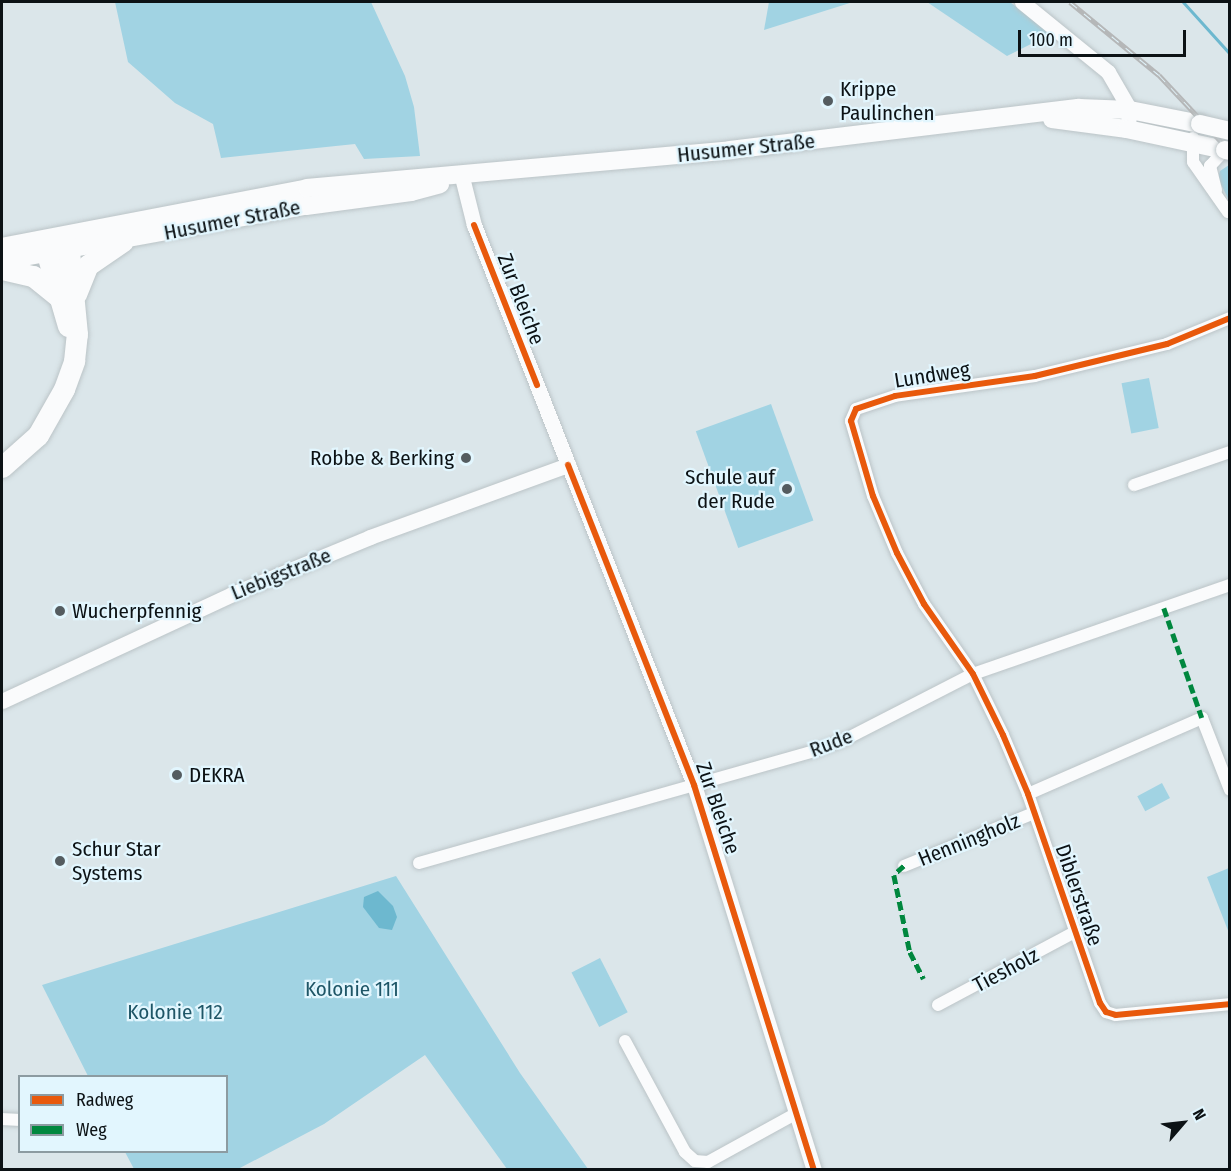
<!DOCTYPE html>
<meta charset="utf-8">
<style>
body{margin:0}
#map{position:relative;width:1231px;height:1171px;overflow:hidden;background:#dbe6ea;font-family:"Fira Sans Condensed",sans-serif}
div>[style]{position:absolute}
.green>*{inset:0;background:#a1d3e3;transform-origin:0 0}
.water>*{inset:0;background:#6db8cf}
.stream>*{height:3px;margin:-1.5px;padding:0 1.5px;transform-origin:1.5px;border-radius:1.5px;background:#6db8cf}
.roads{filter:drop-shadow(0 0 2px #bbc4c7) drop-shadow(0 0 2px #bbc4c7)}
.minor>*{height:12px;margin:-6px;padding:0 6px;transform-origin:6px;border-radius:6px;background:#fafbfc}
.tertiary>*{height:15px;margin:-7.5px;padding:0 7.5px;transform-origin:7.5px;border-radius:7.5px;background:#fafbfc}
.secondary>*{height:18px;margin:-9px;padding:0 9px;transform-origin:9px;border-radius:9px;background:#fafbfc}
.trunk>*{height:21px;margin:-10.5px;padding:0 10.5px;transform-origin:10.5px;border-radius:10.5px;background:#fafbfc}
.rail>*{height:5px;margin-top:-2.5px;transform-origin:0;background:repeating-linear-gradient(90deg,#e2f6fe 0 9px,#b5b7b8 0 18px);box-sizing:border-box;border-block:2px solid #b5b7b8}
.bridges{filter:drop-shadow(0 0 2px #bbc4c7) drop-shadow(0 0 2px #bbc4c7)}
.secondary-bridge>*{height:18px;margin:-9px;padding:0 9px;transform-origin:9px;border-radius:9px;background:#fafbfc}
.quiet>*{height:4.5px;margin-top:-2.25px;transform-origin:0;background:repeating-linear-gradient(90deg,#00873e 0 9px,transparent 0 13.5px)}
.cycleway>*{height:6px;margin:-3px;padding:0 3px;transform-origin:3px;border-radius:3px;background:#e8590c}
.dots>*{width:16px;height:16px;translate:-50% -50%;box-sizing:border-box;border:3px solid #e2f6fe;border-radius:50%}
span{translate:-50% -50%;white-space:nowrap;text-align:center;line-height:1.15;-webkit-text-stroke:4.5px #e2f6fe;paint-order:stroke}
.poi-label{font-size:21px;color:#0c1215}
.left{translate:0 -50%;text-align:left}
.right{translate:-100% -50%;text-align:right}
.street-label{font-size:21px;color:#0c1215}
.park-label{font-size:21px;color:#1e5667}
.frame{position:absolute;inset:0;border:3px solid #0c1215;pointer-events:none}
.legend{position:absolute;left:18px;top:1075px;width:210px;height:78px;box-sizing:border-box;background:#e2f6fe;border:2px solid #8c9ba1;margin:0;padding:8px 10px;list-style:none;font-size:18px;color:#0c1215}
.legend li{display:flex;align-items:center;gap:12px;height:30px}
.legend b{width:30px;border:2px solid #8c9ba1}
.north{position:absolute;left:1153px;top:1093px;width:60px;height:60px;-webkit-text-stroke:4px #e2f6fe;paint-order:stroke;rotate:62deg;font-size:16px;font-weight:700;line-height:24px;text-align:center;color:#0c1215}
.north::after{content:'';display:block;margin:auto;width:21px;height:27px;background:#0c1215;clip-path:polygon(50% 0,100% 100%,50% 72%,0 100%)}
.scale{position:absolute;left:1018px;top:30px;width:168px;height:27px;box-sizing:border-box;border:3px solid #0c1215;border-top:0;padding-left:8px;font-size:18px;line-height:21px;white-space:nowrap;color:#0c1215;-webkit-text-stroke:4px #e2f6fe;paint-order:stroke}
</style>
<div id="map">
<div class="green">
<i style="clip-path:polygon(115px 2px,371px 2px,405px 76px,414px 107px,420px 156px,364px 159px,355px 144px,221px 158px,213px 124px,175px 103px,128px 62px)"></i>
<i style="clip-path:polygon(769px 2px,853px 2px,764px 30px)"></i>
<i style="clip-path:polygon(927px 2px,1010px 2px,1051px 34px,1007px 56px)"></i>
<i style="clip-path:polygon(1229px 165px,1229px 201px,1218px 178px,1220px 171px)"></i>
<i style="left:1149px;top:378px;width:51px;height:28px;rotate:79deg"></i>
<i style="left:771px;top:404px;width:124px;height:80px;rotate:70deg"></i>
<i style="left:1162px;top:783px;width:17px;height:28px;rotate:62deg"></i>
<i style="clip-path:polygon(1229px 868px,1229px 933px,1207px 877px)"></i>
<i style="clip-path:polygon(396px 876px,520px 1073px,588px 1169px,507px 1169px,425px 1055px,324px 1124px,238px 1169px,134px 1169px,125px 1152px,226px 1152px,226px 1076px,88px 1076px,42px 985px)"></i>
<i style="left:600px;top:958px;width:61px;height:32px;rotate:63deg"></i>
</div>
<div class="water">
<i style="clip-path:polygon(378px 891px,393px 906px,397px 917px,392px 930px,379px 928px,363px 907px,364px 897px)"></i>
</div>
<div class="stream">
<i style="left:1183px;top:2px;width:70px;rotate:47.9deg"></i>
</div>
<div class="roads">
<div class="minor">
<i style="left:1193px;top:138px;width:24px;rotate:90deg"></i>
<i style="left:1193px;top:162px;width:61px;rotate:55deg"></i>
<i style="left:1216px;top:190px;width:25px;rotate:-104deg"></i>
<i style="left:1210px;top:166px;width:22px;rotate:-47deg"></i>
<i style="left:1230px;top:318px;width:68px;rotate:157.6deg"></i>
<i style="left:1167px;top:344px;width:136px;rotate:166.4deg"></i>
<i style="left:1035px;top:376px;width:141px;rotate:171.9deg"></i>
<i style="left:895px;top:396px;width:41px;rotate:161.6deg"></i>
<i style="left:856px;top:409px;width:13px;rotate:113deg"></i>
<i style="left:851px;top:421px;width:78px;rotate:73.7deg"></i>
<i style="left:873px;top:496px;width:62px;rotate:67.2deg"></i>
<i style="left:897px;top:553px;width:58px;rotate:62.1deg"></i>
<i style="left:924px;top:604px;width:85px;rotate:55deg"></i>
<i style="left:973px;top:674px;width:68px;rotate:63.8deg"></i>
<i style="left:1003px;top:735px;width:64px;rotate:67deg"></i>
<i style="left:1028px;top:794px;width:221px;rotate:71deg"></i>
<i style="left:1100px;top:1003px;width:11px;rotate:56deg"></i>
<i style="left:1106px;top:1012px;width:10px;rotate:17deg"></i>
<i style="left:1116px;top:1015px;width:115px;rotate:-5.5deg"></i>
<i style="left:1134px;top:485px;width:102px;rotate:-19deg"></i>
<i style="left:1028px;top:794px;width:190px;rotate:-23.6deg"></i>
<i style="left:1202px;top:718px;width:77px;rotate:68.7deg"></i>
<i style="left:419px;top:863px;width:411px;rotate:-15.8deg"></i>
<i style="left:814px;top:751px;width:32px;rotate:-20deg"></i>
<i style="left:844px;top:740px;width:145px;rotate:-27.1deg"></i>
<i style="left:973px;top:674px;width:272px;rotate:-19.1deg"></i>
<i style="left:904px;top:866px;width:140px;rotate:-22.2deg"></i>
<i style="left:938px;top:1005px;width:153px;rotate:-28.1deg"></i>
<i style="left:625px;top:1041px;width:126px;rotate:61.6deg"></i>
<i style="left:685px;top:1152px;width:13px;rotate:42deg"></i>
<i style="left:695px;top:1161px;width:13px;rotate:4deg"></i>
<i style="left:708px;top:1162px;width:102px;rotate:-28.8deg"></i>
<i style="left:2px;top:1119px;width:18px;rotate:3deg"></i>
</div>
<div class="tertiary">
<i style="left:1022px;top:2px;width:111px;rotate:39.1deg"></i>
<i style="left:1108px;top:72px;width:44px;rotate:59.9deg"></i>
<i style="left:1130px;top:110px;width:19px;rotate:99deg"></i>
<i style="left:462px;top:177px;width:49px;rotate:76deg"></i>
<i style="left:474px;top:225px;width:602px;rotate:68.55deg"></i>
<i style="left:694px;top:785px;width:403px;rotate:72.7deg"></i>
<i style="left:2px;top:701px;width:254px;rotate:-24.9deg"></i>
<i style="left:232px;top:594px;width:149px;rotate:-22.4deg"></i>
<i style="left:370px;top:537px;width:211px;rotate:-20deg"></i>
</div>
<div class="secondary">
<i style="left:1052px;top:119px;width:76px;rotate:7.6deg"></i>
<i style="left:1127px;top:129px;width:100px;rotate:12.1deg"></i>
<i style="left:2px;top:247px;width:311px;rotate:-10.9deg"></i>
<i style="left:307px;top:188px;width:425px;rotate:-5.1deg"></i>
<i style="left:730px;top:150px;width:352px;rotate:-6.9deg"></i>
<i style="left:1079px;top:108px;width:51px;rotate:2.2deg"></i>
<i style="left:1130px;top:110px;width:71px;rotate:11.3deg"></i>
<i style="left:2px;top:261px;width:309px;rotate:-10.3deg"></i>
<i style="left:306px;top:206px;width:106px;rotate:-7.6deg"></i>
<i style="left:411px;top:192px;width:30px;rotate:-15deg"></i>
</div>
<div class="trunk">
<i style="left:47px;top:254px;width:75px;rotate:73.7deg"></i>
<i style="left:2px;top:269px;width:32px;rotate:13deg"></i>
<i style="left:33px;top:276px;width:35px;rotate:39deg"></i>
<i style="left:76px;top:294px;width:31px;rotate:-68deg"></i>
<i style="left:88px;top:265px;width:42px;rotate:-34.4deg"></i>
<i style="left:2px;top:467px;width:48px;rotate:-41.6deg"></i>
<i style="left:38px;top:435px;width:53px;rotate:-60.5deg"></i>
<i style="left:64px;top:389px;width:30px;rotate:-70deg"></i>
<i style="left:74px;top:361px;width:27px;rotate:-84deg"></i>
<i style="left:77px;top:334px;width:83px;rotate:-95.5deg"></i>
</div>
</div>
<div class="rail">
<i style="left:1070px;top:2px;width:115px;rotate:39.4deg"></i>
<i style="left:1159px;top:75px;width:104px;rotate:46.9deg"></i>
</div>
<div class="bridges">
<div class="secondary-bridge">
<i style="left:1200px;top:124px;width:31px;rotate:13deg"></i>
<i style="left:1225px;top:150px;width:5px;rotate:11deg"></i>
</div>
</div>
<div class="quiet">
<i style="left:1164px;top:608px;width:116px;rotate:70.9deg"></i>
<i style="left:904px;top:866px;width:13px;rotate:138deg"></i>
<i style="left:894px;top:875px;width:79px;rotate:78.3deg"></i>
<i style="left:910px;top:952px;width:30px;rotate:63deg"></i>
</div>
<div class="cycleway">
<i style="left:474px;top:225px;width:172px;rotate:68.5deg"></i>
<i style="left:1230px;top:318px;width:68px;rotate:157.6deg"></i>
<i style="left:1167px;top:344px;width:136px;rotate:166.4deg"></i>
<i style="left:1035px;top:376px;width:141px;rotate:171.9deg"></i>
<i style="left:895px;top:396px;width:41px;rotate:161.6deg"></i>
<i style="left:856px;top:409px;width:13px;rotate:113deg"></i>
<i style="left:851px;top:421px;width:78px;rotate:73.7deg"></i>
<i style="left:873px;top:496px;width:62px;rotate:67.2deg"></i>
<i style="left:897px;top:553px;width:58px;rotate:62.1deg"></i>
<i style="left:924px;top:604px;width:85px;rotate:55deg"></i>
<i style="left:973px;top:674px;width:68px;rotate:63.8deg"></i>
<i style="left:1003px;top:735px;width:64px;rotate:67deg"></i>
<i style="left:1028px;top:794px;width:221px;rotate:71deg"></i>
<i style="left:1100px;top:1003px;width:11px;rotate:56deg"></i>
<i style="left:1106px;top:1012px;width:10px;rotate:17deg"></i>
<i style="left:1116px;top:1015px;width:115px;rotate:-5.5deg"></i>
<i style="left:568px;top:465px;width:344px;rotate:68.5deg"></i>
<i style="left:694px;top:785px;width:403px;rotate:72.7deg"></i>
</div>
<div class="dots">
<i style="left:828px;top:101px;background:#545c60"></i>
<i style="left:466px;top:458px;background:#545c60"></i>
<i style="left:787px;top:489px;background:#545c60"></i>
<i style="left:60px;top:611px;background:#545c60"></i>
<i style="left:177px;top:775px;background:#545c60"></i>
<i style="left:60px;top:861px;background:#545c60"></i>
</div>
<div class="poi-label">
<span class="left" style="left:840px;top:101px">Krippe<br>Paulinchen</span>
<span class="right" style="left:454px;top:458px">Robbe &amp; Berking</span>
<span class="right" style="left:775px;top:489px">Schule auf<br>der Rude</span>
<span class="left" style="left:72px;top:611px">Wucherpfennig</span>
<span class="left" style="left:189px;top:775px">DEKRA</span>
<span class="left" style="left:72px;top:861px">Schur Star<br>Systems</span>
</div>
<div class="street-label">
<span style="left:746px;top:148px;rotate:-6deg">Husumer Straße</span>
<span style="left:232px;top:220px;rotate:-11deg">Husumer Straße</span>
<span style="left:521px;top:299px;rotate:69deg">Zur Bleiche</span>
<span style="left:932px;top:375px;rotate:-9deg">Lundweg</span>
<span style="left:281px;top:574px;rotate:-22deg">Liebigstraße</span>
<span style="left:831px;top:743px;rotate:-21deg">Rude</span>
<span style="left:718px;top:808px;rotate:71deg">Zur Bleiche</span>
<span style="left:969px;top:840px;rotate:-22deg">Henningholz</span>
<span style="left:1079px;top:895px;rotate:71deg">Diblerstraße</span>
<span style="left:1006px;top:970px;rotate:-28deg">Tiesholz</span>
</div>
<div class="park-label">
<span style="left:352px;top:989px">Kolonie 111</span>
<span style="left:175px;top:1012px">Kolonie 112</span>
</div>
<div class="frame"></div>
<ul class="legend">
<li><b style="height:8px;background:#e8590c"></b>Radweg</li>
<li><b style="height:8px;background:#00873e"></b>Weg</li>
</ul>
<div class="north">N</div>
<div class="scale">100 m</div>
</div>
